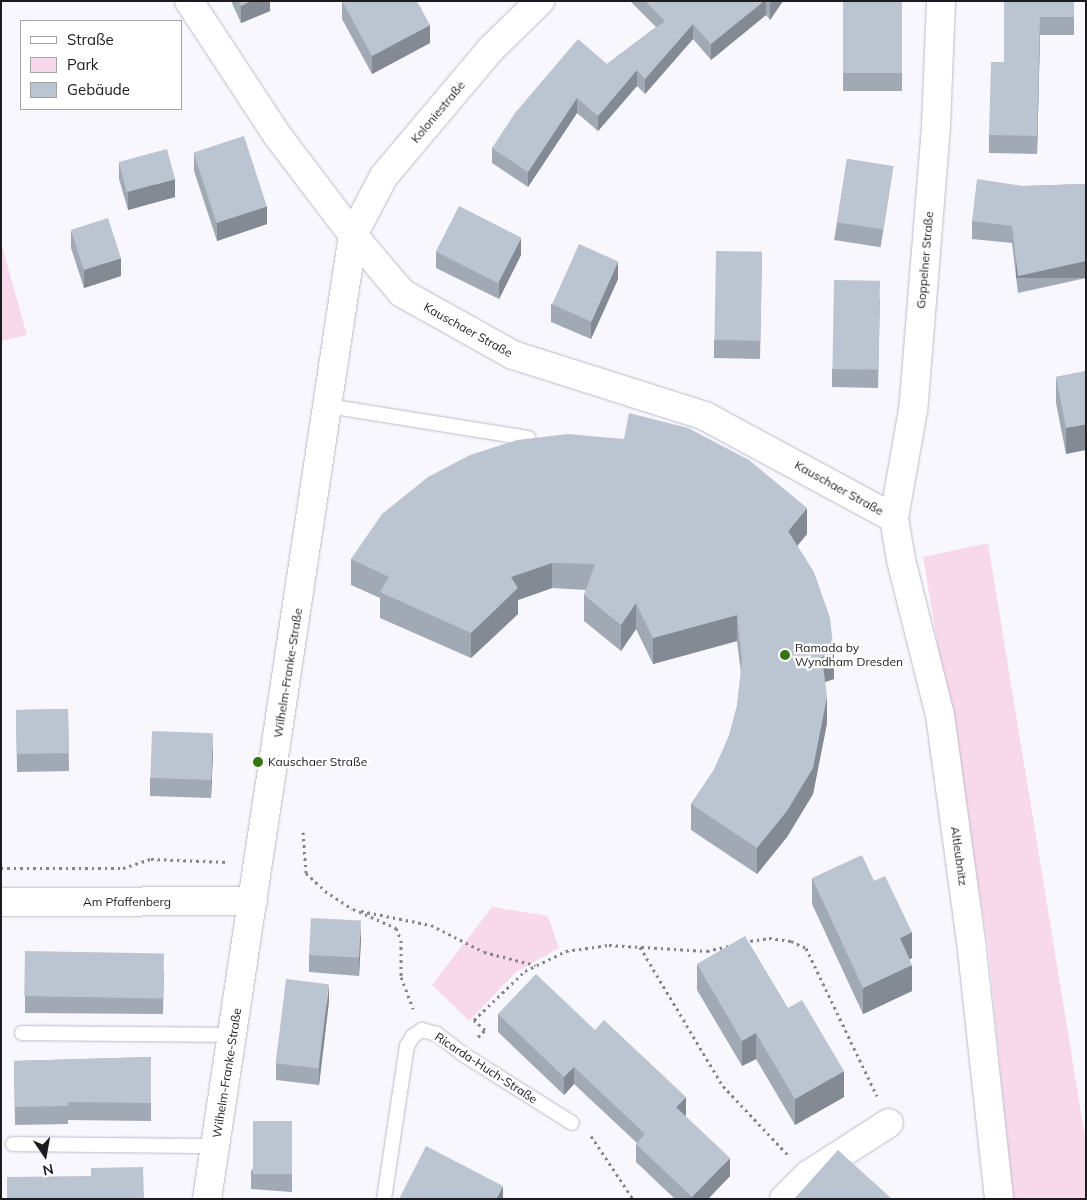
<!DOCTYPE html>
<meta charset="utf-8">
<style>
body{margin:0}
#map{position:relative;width:1087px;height:1200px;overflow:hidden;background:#f7f7fd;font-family:Mulish,sans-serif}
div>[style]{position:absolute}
.green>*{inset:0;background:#f8d9eb}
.path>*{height:3px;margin-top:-1.5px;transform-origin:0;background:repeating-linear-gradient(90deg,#84848a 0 2.5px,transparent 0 6.5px)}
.roads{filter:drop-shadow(0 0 1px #babbc9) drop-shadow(0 0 1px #babbc9)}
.service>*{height:14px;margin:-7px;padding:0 7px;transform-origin:7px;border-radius:7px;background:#fff}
.minor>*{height:28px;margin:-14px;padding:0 14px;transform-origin:14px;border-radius:14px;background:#fff}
.tertiary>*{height:28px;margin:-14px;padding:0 14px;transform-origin:14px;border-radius:14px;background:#fff}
.wall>*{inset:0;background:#a1a9b5;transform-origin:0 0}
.shaded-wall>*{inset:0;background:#838a93;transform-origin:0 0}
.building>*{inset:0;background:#bbc5d2;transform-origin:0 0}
.dots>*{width:14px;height:14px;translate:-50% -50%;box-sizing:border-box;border:2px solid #fff;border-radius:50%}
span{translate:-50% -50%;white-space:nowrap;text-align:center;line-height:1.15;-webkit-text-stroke:4.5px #fff;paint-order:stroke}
.street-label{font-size:12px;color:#1b1b20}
.poi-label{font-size:12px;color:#1b1b20}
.left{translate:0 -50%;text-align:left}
.frame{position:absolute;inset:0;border:2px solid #1b1b20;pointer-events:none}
.legend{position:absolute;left:20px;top:20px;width:162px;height:90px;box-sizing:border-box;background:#fff;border:1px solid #a4a4a6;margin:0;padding:6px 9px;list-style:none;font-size:15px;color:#1b1b20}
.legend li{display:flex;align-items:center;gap:10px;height:25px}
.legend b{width:25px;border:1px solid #a4a4a6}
.north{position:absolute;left:20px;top:1130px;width:50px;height:50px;-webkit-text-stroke:4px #fff;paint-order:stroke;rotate:168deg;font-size:14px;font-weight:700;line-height:20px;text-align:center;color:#1b1b20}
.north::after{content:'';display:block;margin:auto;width:18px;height:22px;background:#1b1b20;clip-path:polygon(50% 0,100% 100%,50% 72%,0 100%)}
</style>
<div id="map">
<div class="green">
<i style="clip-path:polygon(1px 243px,27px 335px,1px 341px)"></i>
<i style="clip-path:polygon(988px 543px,1086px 1143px,1086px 1199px,1013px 1199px,988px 945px,923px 557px)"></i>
<i style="clip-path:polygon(492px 907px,548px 916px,559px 948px,516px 972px,469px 1021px,432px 985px)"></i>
</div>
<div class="path">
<i style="left:303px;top:832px;width:41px;rotate:85.8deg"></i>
<i style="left:306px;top:873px;width:26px;rotate:43deg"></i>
<i style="left:325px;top:891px;width:33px;rotate:33deg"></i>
<i style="left:353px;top:909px;width:47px;rotate:23.8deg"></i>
<i style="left:396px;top:928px;width:13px;rotate:67deg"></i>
<i style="left:401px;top:940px;width:37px;rotate:90deg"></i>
<i style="left:401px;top:977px;width:34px;rotate:69deg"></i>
<i style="left:1px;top:868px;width:122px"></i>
<i style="left:123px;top:868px;width:29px;rotate:-18deg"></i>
<i style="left:151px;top:859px;width:77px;rotate:2.2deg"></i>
<i style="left:361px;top:911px;width:71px;rotate:11.3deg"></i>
<i style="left:431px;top:925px;width:59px;rotate:27deg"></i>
<i style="left:484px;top:952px;width:53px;rotate:14.3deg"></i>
<i style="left:744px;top:942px;width:25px;rotate:-9deg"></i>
<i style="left:769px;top:938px;width:22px;rotate:8deg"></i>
<i style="left:791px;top:941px;width:17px;rotate:25deg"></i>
<i style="left:806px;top:948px;width:164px;rotate:64.4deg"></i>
<i style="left:640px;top:947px;width:162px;rotate:59.2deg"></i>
<i style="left:723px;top:1086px;width:95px;rotate:46.7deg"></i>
<i style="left:478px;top:1037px;width:10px;rotate:-45deg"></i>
<i style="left:485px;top:1030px;width:15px;rotate:-138deg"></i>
<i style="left:474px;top:1020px;width:71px;rotate:-43.9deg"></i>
<i style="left:525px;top:971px;width:46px;rotate:-26deg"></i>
<i style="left:566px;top:951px;width:43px;rotate:-7.9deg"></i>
<i style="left:609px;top:945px;width:98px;rotate:3.5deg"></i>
<i style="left:707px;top:951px;width:27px;rotate:-13deg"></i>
<i style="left:591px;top:1136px;width:76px;rotate:56.3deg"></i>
</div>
<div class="roads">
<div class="service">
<i style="left:328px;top:406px;width:203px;rotate:9.1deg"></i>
<i style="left:22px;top:1033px;width:211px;rotate:0.5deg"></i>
<i style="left:13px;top:1144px;width:203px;rotate:0.6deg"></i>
<i style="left:384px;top:1199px;width:155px;rotate:-81.5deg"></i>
<i style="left:407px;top:1046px;width:12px;rotate:-59deg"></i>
<i style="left:413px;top:1036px;width:11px;rotate:-34deg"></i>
<i style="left:422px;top:1030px;width:16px;rotate:15deg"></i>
<i style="left:437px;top:1034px;width:31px;rotate:38deg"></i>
<i style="left:461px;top:1053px;width:131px;rotate:32.2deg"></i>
</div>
<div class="minor">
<i style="left:189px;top:1px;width:160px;rotate:56.7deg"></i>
<i style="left:277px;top:135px;width:126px;rotate:52.8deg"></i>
<i style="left:353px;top:235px;width:76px;rotate:49.8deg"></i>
<i style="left:402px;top:293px;width:127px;rotate:29.2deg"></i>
<i style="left:513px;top:355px;width:201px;rotate:17.6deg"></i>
<i style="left:705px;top:416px;width:215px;rotate:28.4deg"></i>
<i style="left:941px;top:1px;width:126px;rotate:92.3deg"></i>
<i style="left:936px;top:127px;width:284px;rotate:94.6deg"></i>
<i style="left:913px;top:410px;width:110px;rotate:100deg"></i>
<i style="left:894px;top:518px;width:43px;rotate:80.5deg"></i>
<i style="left:901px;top:560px;width:160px;rotate:75.9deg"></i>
<i style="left:940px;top:715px;width:237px;rotate:82.2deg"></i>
<i style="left:972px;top:950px;width:250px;rotate:83.8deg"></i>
<i style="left:1px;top:902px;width:252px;rotate:-0.2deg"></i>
<i style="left:784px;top:1199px;width:34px;rotate:-45deg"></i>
<i style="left:808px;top:1175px;width:96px;rotate:-32.7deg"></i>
</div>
<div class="tertiary">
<i style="left:207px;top:1199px;width:975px;rotate:-81.39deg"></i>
<i style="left:353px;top:235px;width:67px;rotate:-62.3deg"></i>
<i style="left:384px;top:176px;width:166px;rotate:-49.9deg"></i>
<i style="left:491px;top:49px;width:69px;rotate:-44.4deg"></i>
</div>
</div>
<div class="wall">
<i style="clip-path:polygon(231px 1px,270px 1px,270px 11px,241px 23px)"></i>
<i style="clip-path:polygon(342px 1px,430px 43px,372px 74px,342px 19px)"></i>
<i style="clip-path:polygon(630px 1px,783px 1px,770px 20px,766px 15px,711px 60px,693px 39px,645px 94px,637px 86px,598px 131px,577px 113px,528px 187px,492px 163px,492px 148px,607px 64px,656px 27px)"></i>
<i style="left:843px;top:1px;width:59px;height:90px"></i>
<i style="clip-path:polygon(1004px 1px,1074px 1px,1074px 35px,1040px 35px,1037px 154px,989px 153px,989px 135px,1004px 62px)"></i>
<i style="clip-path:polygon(194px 153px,267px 224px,217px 241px,194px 171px)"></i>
<i style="left:847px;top:159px;width:47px;height:82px;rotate:9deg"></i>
<i style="clip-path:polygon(119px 162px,175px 197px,128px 210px,119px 179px)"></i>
<i style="clip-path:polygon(1086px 184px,1086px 278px,1018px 293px,1012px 243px,972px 239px,972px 221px,1023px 186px)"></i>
<i style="clip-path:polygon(71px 231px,121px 276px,84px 288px,71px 248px)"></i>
<i style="clip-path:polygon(436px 251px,521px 255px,499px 299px,436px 268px)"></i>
<i style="clip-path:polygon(762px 252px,760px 359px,714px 358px,714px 340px)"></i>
<i style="clip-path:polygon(618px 279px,591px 339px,551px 322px,551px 304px)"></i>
<i style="clip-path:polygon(880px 298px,878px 388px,832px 387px,832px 369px)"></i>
<i style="clip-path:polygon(1086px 371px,1066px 454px,1056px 403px,1056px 377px)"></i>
<i style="clip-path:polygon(807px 534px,797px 546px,834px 679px,825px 682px,827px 723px,813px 794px,787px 837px,757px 874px,691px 830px,691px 804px,714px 770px,729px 736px,737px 706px,741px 673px,737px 641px,653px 664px,636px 629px,621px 651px,584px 621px,584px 595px,586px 590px,552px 588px,518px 600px,518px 614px,471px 658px,380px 618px,380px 598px,351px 585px,351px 559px)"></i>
<i style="left:68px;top:709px;width:62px;height:52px;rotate:89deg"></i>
<i style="clip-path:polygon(213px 751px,211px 798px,150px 796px,150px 778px)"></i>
<i style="clip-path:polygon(812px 878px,912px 958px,910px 959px,912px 991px,863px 1014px,812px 904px)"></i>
<i style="clip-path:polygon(361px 939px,359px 976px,309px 972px,309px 955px)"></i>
<i style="clip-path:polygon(697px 964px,788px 1008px,844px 1097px,795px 1125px,756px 1059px,742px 1066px,697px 990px)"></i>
<i style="clip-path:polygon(164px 971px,163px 1014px,25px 1013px,25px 996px)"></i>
<i style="clip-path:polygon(329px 1001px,319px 1085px,276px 1080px,276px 1063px)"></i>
<i style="clip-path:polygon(498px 1014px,686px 1115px,685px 1116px,730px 1176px,708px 1199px,675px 1199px,636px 1162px,636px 1144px,637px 1143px,574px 1084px,564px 1095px,498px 1032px)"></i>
<i style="clip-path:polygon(151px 1057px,151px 1121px,68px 1120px,68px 1124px,15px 1125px,14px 1061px)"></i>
<i style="clip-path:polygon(292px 1121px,292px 1192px,251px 1189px,251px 1171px)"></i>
</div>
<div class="shaded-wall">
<i style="clip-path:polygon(251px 1px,270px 1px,270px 11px,241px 23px,241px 6px)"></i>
<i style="clip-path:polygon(764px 1px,766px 1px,766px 15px,711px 60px,711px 44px)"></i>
<i style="clip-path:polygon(772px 1px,783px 1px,770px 20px,770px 4px)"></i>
<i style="clip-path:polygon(1040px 17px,1040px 35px,1037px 154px,1037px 136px)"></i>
<i style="clip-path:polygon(693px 24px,693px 39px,645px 94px,645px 79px)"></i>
<i style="clip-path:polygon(430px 25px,430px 43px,372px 74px,372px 56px)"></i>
<i style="clip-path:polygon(637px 70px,637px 86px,598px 131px,598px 116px)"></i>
<i style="clip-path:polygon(577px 98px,577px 113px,528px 187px,528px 172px)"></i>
<i style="clip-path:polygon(175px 179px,175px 197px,128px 210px,128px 192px)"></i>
<i style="clip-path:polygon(267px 206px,267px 224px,217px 241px,217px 223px)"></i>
<i style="clip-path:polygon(521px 238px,521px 255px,499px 299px,499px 281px)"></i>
<i style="clip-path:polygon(121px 258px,121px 276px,84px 288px,84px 270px)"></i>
<i style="clip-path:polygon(618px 261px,618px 279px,591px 339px,591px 321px)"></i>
<i style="left:1086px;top:261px;width:17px;height:70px;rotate:90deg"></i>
<i style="clip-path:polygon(1086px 424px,1086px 450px,1066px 454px,1066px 428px)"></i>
<i style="clip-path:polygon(807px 508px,807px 534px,788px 557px,788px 531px)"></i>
<i style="clip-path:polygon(552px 563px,552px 588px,518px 600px,518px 614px,471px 658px,471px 633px,511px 577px)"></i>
<i style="clip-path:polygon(636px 603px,636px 629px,621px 651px,621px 625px)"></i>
<i style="clip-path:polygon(737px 615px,737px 641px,653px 664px,653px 638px)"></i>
<i style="clip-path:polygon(834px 654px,834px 679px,822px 683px,822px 657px)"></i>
<i style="clip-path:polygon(827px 697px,827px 723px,813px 794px,787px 837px,757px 874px,757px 848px)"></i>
<i style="clip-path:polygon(213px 733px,213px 751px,211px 798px,211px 780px)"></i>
<i style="clip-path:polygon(361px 921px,361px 939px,359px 976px,359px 958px)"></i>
<i style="clip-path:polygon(912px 932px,912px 958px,900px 964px,900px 938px)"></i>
<i style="clip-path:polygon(912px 965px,912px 991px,863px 1014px,863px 988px)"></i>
<i style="clip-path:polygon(329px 984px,329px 1001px,319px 1085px,319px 1068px)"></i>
<i style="clip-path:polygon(756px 1033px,756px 1059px,742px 1066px,742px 1041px)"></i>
<i style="clip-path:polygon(574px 1067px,574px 1084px,564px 1095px,564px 1077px)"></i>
<i style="clip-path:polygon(844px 1071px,844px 1097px,795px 1125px,795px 1099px)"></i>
<i style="clip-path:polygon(686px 1097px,686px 1115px,676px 1125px,676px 1107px)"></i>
<i style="clip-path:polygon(730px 1158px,730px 1176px,708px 1199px,692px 1199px,692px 1197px)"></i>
<i style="clip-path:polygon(503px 1186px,503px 1199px,496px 1199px)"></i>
</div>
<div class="building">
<i style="clip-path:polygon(239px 1px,251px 1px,241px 6px)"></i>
<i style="clip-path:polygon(342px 1px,417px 1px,430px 25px,372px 56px)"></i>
<i style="clip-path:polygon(645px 1px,764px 1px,711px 44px,693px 24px,645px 79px,637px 70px,598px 116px,577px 98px,528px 172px,492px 148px,515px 113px,578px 39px,607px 64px,665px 21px)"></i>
<i style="left:843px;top:1px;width:59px;height:72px"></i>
<i style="clip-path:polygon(1004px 1px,1074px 1px,1074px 17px,1040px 17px,1037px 136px,989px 135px,991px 62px,1004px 62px)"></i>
<i style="left:244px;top:136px;width:74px;height:53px;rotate:72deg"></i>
<i style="left:167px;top:149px;width:31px;height:50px;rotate:75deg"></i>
<i style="left:847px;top:159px;width:47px;height:64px;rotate:9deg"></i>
<i style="clip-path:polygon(977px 179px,1023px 186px,1086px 184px,1086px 261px,1018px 276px,1012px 226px,972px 221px)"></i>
<i style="left:459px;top:206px;width:70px;height:51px;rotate:27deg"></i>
<i style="left:108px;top:218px;width:42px;height:39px;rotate:72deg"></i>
<i style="left:579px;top:244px;width:43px;height:66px;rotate:24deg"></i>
<i style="left:716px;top:251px;width:46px;height:89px;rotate:1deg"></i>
<i style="left:834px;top:280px;width:46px;height:89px;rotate:1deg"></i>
<i style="clip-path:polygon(1086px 371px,1086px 424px,1066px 428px,1056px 377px)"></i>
<i style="clip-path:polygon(629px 413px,688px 428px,749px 460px,807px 508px,788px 531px,814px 572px,830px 618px,834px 654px,822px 657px,827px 697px,813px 768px,787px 811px,757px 848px,691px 804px,714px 770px,729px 736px,737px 706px,742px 660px,737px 615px,653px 638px,636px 603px,621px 625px,584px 595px,595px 564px,552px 563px,511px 577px,518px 588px,471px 633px,380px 592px,389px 577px,351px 559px,382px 514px,428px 477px,470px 455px,517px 440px,568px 434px,624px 439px)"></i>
<i style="left:68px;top:709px;width:44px;height:52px;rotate:89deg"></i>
<i style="left:152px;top:731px;width:61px;height:47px;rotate:2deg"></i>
<i style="clip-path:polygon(862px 855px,874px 881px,885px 876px,912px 932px,900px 938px,912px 965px,863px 988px,812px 878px)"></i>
<i style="left:311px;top:918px;width:50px;height:37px;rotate:3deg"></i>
<i style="clip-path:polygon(745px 936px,788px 1008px,802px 1000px,844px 1071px,795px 1099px,756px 1033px,742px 1041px,697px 964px)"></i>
<i style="left:25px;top:951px;width:139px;height:45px;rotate:1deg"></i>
<i style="clip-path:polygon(536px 974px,595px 1030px,604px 1020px,686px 1097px,676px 1107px,730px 1158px,692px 1197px,636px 1144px,645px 1134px,574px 1067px,564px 1077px,498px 1014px)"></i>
<i style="left:286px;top:979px;width:43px;height:85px;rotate:7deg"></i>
<i style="clip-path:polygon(151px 1057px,151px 1103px,68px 1102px,68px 1106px,15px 1107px,14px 1061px)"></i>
<i style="left:292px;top:1121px;width:53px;height:39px;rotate:90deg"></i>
<i style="clip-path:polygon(426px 1146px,503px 1186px,496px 1199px,399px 1199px)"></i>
<i style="clip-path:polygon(838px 1150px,892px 1199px,794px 1199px)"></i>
<i style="clip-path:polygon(143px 1167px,144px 1199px,7px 1199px,7px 1177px,91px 1176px,91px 1168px)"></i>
</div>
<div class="dots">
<i style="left:785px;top:655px;background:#347511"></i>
<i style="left:258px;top:762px;background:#347511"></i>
</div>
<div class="street-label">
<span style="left:438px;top:112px;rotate:-50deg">Koloniestraße</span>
<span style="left:925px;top:260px;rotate:-85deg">Goppelner Straße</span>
<span style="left:468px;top:330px;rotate:29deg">Kauschaer Straße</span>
<span style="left:839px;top:488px;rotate:29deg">Kauschaer Straße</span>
<span style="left:288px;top:673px;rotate:-81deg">Wilhelm-Franke-Straße</span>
<span style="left:959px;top:856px;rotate:82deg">Altleubnitz</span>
<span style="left:127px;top:902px">Am Pfaffenberg</span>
<span style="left:486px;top:1068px;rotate:33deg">Ricarda-Huch-Straße</span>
<span style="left:227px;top:1073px;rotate:-81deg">Wilhelm-Franke-Straße</span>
</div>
<div class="poi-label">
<span class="left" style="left:795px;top:655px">Ramada by<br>Wyndham Dresden</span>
<span class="left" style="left:268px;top:762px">Kauschaer Straße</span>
</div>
<div class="frame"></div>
<ul class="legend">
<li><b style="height:6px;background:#fff"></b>Straße</li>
<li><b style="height:14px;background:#f8d9eb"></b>Park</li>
<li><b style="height:14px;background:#bbc5d2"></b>Gebäude</li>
</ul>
<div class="north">N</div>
</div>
